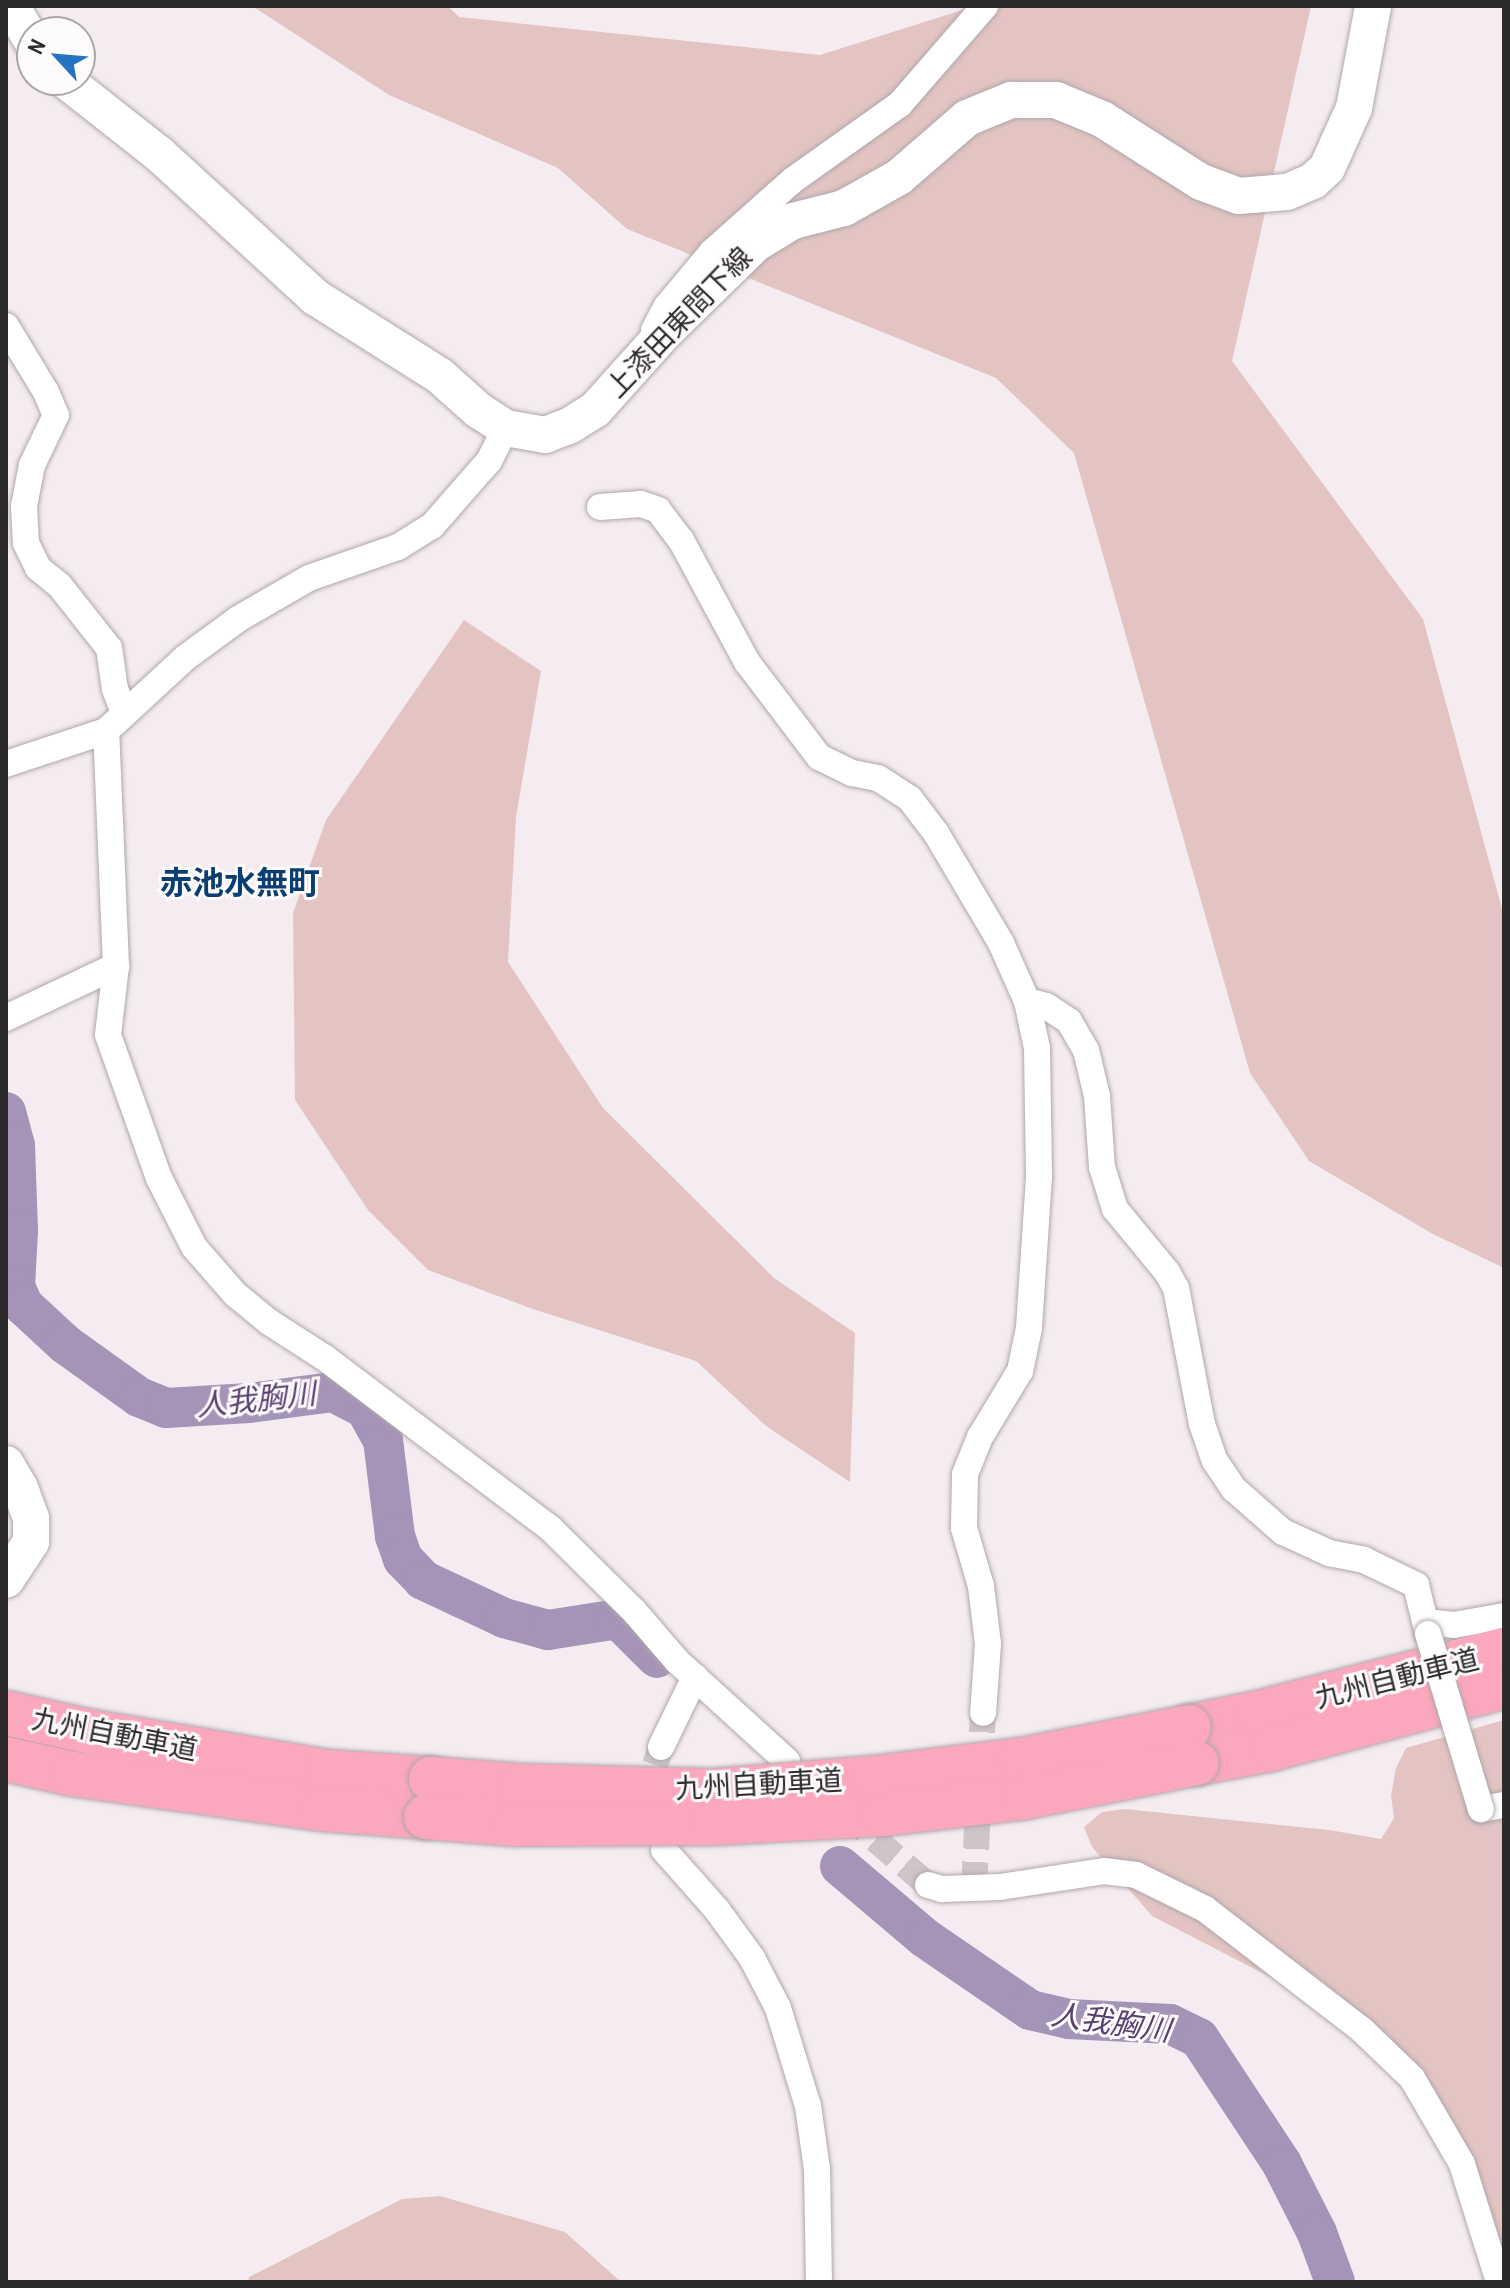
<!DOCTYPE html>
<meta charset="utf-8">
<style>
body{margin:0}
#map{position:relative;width:1510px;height:2288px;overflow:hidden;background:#f5ecf1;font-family:"Archivo Narrow","Noto Sans JP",sans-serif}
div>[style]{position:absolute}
.green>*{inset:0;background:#e3c4c3}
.river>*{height:40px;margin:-20px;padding:0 20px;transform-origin:20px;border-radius:20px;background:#a594b7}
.street-tunnel>*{height:26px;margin-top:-13px;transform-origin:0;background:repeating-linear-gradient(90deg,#cdc5ca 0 26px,transparent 0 39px)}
.roads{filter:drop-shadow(0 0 2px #afa7ab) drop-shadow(0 0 2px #afa7ab)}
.street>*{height:26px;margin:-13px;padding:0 13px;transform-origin:13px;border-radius:13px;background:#fff}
.secondary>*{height:36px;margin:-18px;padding:0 18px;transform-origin:18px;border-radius:18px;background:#fff}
.highway>*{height:44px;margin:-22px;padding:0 22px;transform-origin:22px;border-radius:22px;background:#fba7bd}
.bridges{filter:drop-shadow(0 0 2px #afa7ab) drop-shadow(0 0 2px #afa7ab)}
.street-bridge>*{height:26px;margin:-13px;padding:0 13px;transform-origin:13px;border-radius:13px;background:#fff}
.highway-bridge>*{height:44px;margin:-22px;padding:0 22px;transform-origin:22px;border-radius:22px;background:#fba7bd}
span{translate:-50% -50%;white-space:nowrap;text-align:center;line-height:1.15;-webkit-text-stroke:6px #fefbfd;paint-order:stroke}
.street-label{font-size:28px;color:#2d2a2c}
.water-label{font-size:30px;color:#5a4071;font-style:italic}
.quarter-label{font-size:32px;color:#0c3f71;font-weight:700}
.frame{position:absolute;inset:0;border:8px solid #2d2a2c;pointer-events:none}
.north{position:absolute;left:16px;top:16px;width:80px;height:80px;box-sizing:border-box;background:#fefbfd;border:2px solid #aaa7a9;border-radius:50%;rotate:296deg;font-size:22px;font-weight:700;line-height:32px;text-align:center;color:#2d2a2c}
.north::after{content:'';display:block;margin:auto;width:28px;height:36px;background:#2574c3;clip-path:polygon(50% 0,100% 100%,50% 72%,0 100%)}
</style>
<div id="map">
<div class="green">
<i style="clip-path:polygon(252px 6px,448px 6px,459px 17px,820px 55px,975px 6px,1311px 6px,1232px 361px,1423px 619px,1504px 916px,1504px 1268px,1431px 1233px,1309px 1161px,1250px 1073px,1074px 453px,996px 378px,627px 229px,558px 168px,389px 95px)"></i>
<i style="clip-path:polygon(464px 620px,541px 671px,516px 817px,508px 962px,603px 1108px,774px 1278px,855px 1333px,850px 1482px,766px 1426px,696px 1361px,533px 1309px,428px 1270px,368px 1210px,295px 1100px,293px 913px,326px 820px)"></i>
<i style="clip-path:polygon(1504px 1720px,1504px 2260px,1380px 2034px,1152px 1916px,1092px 1847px,1084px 1827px,1102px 1812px,1125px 1809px,1329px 1830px,1381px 1839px,1394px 1818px,1391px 1795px,1396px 1768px,1406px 1748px)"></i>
<i style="clip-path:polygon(440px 2196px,565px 2232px,621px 2282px,248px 2282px,249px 2277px,402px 2199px)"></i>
</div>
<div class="river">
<i style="left:6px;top:1112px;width:34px;rotate:75deg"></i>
<i style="left:15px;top:1145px;width:86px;rotate:88deg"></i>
<i style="left:18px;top:1231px;width:56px;rotate:93.1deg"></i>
<i style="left:15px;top:1287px;width:21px;rotate:65deg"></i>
<i style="left:24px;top:1306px;width:56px;rotate:42.8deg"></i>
<i style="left:65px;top:1344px;width:91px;rotate:35.6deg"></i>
<i style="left:139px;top:1397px;width:29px;rotate:22deg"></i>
<i style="left:166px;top:1408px;width:83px;rotate:-3.4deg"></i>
<i style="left:249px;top:1403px;width:85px;rotate:-7.5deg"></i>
<i style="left:333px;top:1392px;width:36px;rotate:27deg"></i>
<i style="left:365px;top:1408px;width:37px;rotate:61deg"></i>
<i style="left:383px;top:1440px;width:97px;rotate:82.9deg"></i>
<i style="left:395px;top:1536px;width:24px;rotate:71deg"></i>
<i style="left:403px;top:1559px;width:29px;rotate:46deg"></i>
<i style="left:423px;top:1580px;width:89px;rotate:25.1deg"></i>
<i style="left:504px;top:1618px;width:46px;rotate:15.3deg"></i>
<i style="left:548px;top:1630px;width:71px;rotate:-8.9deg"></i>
<i style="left:618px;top:1619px;width:55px;rotate:45deg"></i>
<i style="left:840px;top:1866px;width:111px;rotate:40.3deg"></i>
<i style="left:925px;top:1938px;width:127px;rotate:34.4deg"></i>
<i style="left:1030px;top:2010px;width:39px;rotate:13deg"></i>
<i style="left:1068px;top:2019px;width:102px;rotate:2.8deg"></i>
<i style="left:1170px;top:2024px;width:32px;rotate:26deg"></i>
<i style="left:1199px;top:2038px;width:151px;rotate:56.6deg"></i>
<i style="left:1282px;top:2164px;width:77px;rotate:63.1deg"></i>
<i style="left:1317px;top:2233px;width:52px;rotate:69.8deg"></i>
</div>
<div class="street-tunnel">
<i style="left:643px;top:1802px;width:58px;rotate:-71.9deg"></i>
<i style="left:846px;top:1814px;width:108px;rotate:40.9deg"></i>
<i style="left:974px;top:1888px;width:175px;rotate:-87.1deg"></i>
</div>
<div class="roads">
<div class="street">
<i style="left:6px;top:326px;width:77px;rotate:58.8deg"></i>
<i style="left:46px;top:392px;width:25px;rotate:67deg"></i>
<i style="left:56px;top:415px;width:55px;rotate:115.6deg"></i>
<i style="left:32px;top:465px;width:42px;rotate:101deg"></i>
<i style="left:24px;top:506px;width:37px;rotate:87deg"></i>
<i style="left:26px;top:543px;width:28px;rotate:64deg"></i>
<i style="left:38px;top:568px;width:28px;rotate:39deg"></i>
<i style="left:60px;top:586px;width:79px;rotate:51.7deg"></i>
<i style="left:109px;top:648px;width:41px;rotate:81.7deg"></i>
<i style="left:115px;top:689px;width:26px;rotate:69deg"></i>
<i style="left:654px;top:330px;width:27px;rotate:-62deg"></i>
<i style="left:667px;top:306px;width:70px;rotate:-50.2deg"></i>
<i style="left:712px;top:252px;width:108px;rotate:-41.6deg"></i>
<i style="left:793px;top:180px;width:131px;rotate:-35.4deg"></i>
<i style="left:900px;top:104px;width:130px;rotate:-49.1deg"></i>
<i style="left:600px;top:507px;width:41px;rotate:-4.2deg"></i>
<i style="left:641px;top:504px;width:18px;rotate:19deg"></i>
<i style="left:658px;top:510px;width:38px;rotate:53deg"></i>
<i style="left:681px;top:540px;width:139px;rotate:61.6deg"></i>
<i style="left:747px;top:662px;width:119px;rotate:52.8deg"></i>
<i style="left:819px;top:757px;width:37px;rotate:26deg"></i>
<i style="left:852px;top:773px;width:26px;rotate:11deg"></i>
<i style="left:878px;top:778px;width:38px;rotate:33deg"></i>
<i style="left:910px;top:799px;width:43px;rotate:52.6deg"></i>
<i style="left:936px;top:833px;width:128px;rotate:59.4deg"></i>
<i style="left:1001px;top:943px;width:64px;rotate:65.9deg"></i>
<i style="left:1027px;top:1001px;width:48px;rotate:78deg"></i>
<i style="left:1037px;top:1048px;width:129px;rotate:89.1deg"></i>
<i style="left:1039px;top:1177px;width:151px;rotate:93.8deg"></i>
<i style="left:1029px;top:1328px;width:44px;rotate:101.8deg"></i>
<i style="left:1020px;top:1371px;width:77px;rotate:121.2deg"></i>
<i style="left:980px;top:1437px;width:40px;rotate:112deg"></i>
<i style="left:965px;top:1474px;width:54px;rotate:91.1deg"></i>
<i style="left:964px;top:1528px;width:60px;rotate:73.7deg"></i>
<i style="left:981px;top:1586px;width:58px;rotate:83.1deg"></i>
<i style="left:988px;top:1644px;width:69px;rotate:94.1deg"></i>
<i style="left:6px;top:764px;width:105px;rotate:-18.3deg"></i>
<i style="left:106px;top:731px;width:108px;rotate:-42.7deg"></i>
<i style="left:185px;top:658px;width:66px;rotate:-36.3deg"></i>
<i style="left:238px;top:619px;width:82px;rotate:-30deg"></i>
<i style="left:309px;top:578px;width:94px;rotate:-19.2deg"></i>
<i style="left:398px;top:547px;width:40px;rotate:-32deg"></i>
<i style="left:432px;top:526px;width:86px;rotate:-48.8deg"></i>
<i style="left:489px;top:461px;width:37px;rotate:-63deg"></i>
<i style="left:116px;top:966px;width:69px;rotate:96.6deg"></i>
<i style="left:108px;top:1035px;width:152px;rotate:70.4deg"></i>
<i style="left:159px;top:1178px;width:77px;rotate:63.1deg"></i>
<i style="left:194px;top:1247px;width:62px;rotate:48.9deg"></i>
<i style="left:235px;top:1294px;width:44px;rotate:39.5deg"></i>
<i style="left:269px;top:1322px;width:67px;rotate:32.7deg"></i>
<i style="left:325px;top:1358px;width:282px;rotate:37.1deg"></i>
<i style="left:550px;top:1528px;width:118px;rotate:44.7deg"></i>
<i style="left:634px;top:1611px;width:66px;rotate:49.3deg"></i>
<i style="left:677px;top:1661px;width:149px;rotate:42.3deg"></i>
<i style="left:1027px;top:1001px;width:20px;rotate:15deg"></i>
<i style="left:1046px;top:1006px;width:27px;rotate:33deg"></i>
<i style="left:1069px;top:1021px;width:34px;rotate:60deg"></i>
<i style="left:1086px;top:1050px;width:47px;rotate:76.6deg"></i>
<i style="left:1097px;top:1096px;width:71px;rotate:86deg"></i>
<i style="left:1102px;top:1167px;width:44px;rotate:72.8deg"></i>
<i style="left:1115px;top:1209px;width:82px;rotate:50.5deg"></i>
<i style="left:1167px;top:1272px;width:18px;rotate:61deg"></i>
<i style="left:1176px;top:1288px;width:138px;rotate:79.2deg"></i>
<i style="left:1202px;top:1424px;width:39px;rotate:71deg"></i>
<i style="left:1215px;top:1461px;width:34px;rotate:56deg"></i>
<i style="left:1234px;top:1489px;width:65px;rotate:41.3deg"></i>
<i style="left:1283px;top:1532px;width:51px;rotate:24.5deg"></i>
<i style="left:1329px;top:1553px;width:36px;rotate:11deg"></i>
<i style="left:1364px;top:1560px;width:58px;rotate:25.7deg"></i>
<i style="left:1416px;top:1585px;width:50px;rotate:76.2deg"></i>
<i style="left:6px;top:1018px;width:122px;rotate:-25.3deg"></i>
<i style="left:116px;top:966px;width:235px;rotate:-92.4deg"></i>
<i style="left:1426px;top:1622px;width:28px;rotate:6deg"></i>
<i style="left:1454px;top:1625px;width:51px;rotate:-10.2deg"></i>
<i style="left:661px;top:1747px;width:78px;rotate:-64.1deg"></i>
<i style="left:1481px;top:1809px;width:23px;rotate:-10deg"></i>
<i style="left:664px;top:1850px;width:80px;rotate:48.5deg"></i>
<i style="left:717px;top:1910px;width:59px;rotate:53.9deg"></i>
<i style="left:752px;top:1958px;width:56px;rotate:62.5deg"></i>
<i style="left:778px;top:2008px;width:102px;rotate:73deg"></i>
<i style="left:808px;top:2106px;width:64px;rotate:81.9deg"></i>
<i style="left:817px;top:2169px;width:113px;rotate:89deg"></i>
<i style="left:928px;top:1885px;width:15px;rotate:16deg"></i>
<i style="left:942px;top:1889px;width:58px;rotate:-2deg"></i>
<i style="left:1000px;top:1887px;width:105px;rotate:-8.7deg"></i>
<i style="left:1104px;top:1871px;width:32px;rotate:7deg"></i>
<i style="left:1136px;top:1875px;width:77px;rotate:26.2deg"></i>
<i style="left:1205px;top:1909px;width:198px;rotate:37.6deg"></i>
<i style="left:1362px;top:2030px;width:69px;rotate:43.8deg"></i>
<i style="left:1412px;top:2078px;width:99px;rotate:59.8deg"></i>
<i style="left:1462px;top:2164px;width:124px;rotate:72.6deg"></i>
</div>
<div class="secondary">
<i style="left:11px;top:6px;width:41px;rotate:59deg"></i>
<i style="left:65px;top:80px;width:120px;rotate:38.2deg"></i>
<i style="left:159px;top:154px;width:212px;rotate:42.5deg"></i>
<i style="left:315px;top:297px;width:148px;rotate:32.3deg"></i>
<i style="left:440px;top:376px;width:51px;rotate:41.8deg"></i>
<i style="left:478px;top:410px;width:33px;rotate:33deg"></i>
<i style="left:506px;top:428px;width:40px;rotate:10deg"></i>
<i style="left:545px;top:435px;width:26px;rotate:-21deg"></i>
<i style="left:569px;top:426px;width:31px;rotate:-32deg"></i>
<i style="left:595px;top:410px;width:106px;rotate:-48.1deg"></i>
<i style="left:666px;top:331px;width:124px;rotate:-44.3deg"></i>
<i style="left:755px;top:244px;width:44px;rotate:-31.2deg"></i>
<i style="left:793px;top:221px;width:53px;rotate:-14.3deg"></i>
<i style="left:844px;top:208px;width:63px;rotate:-29.4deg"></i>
<i style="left:899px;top:177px;width:90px;rotate:-40.9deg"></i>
<i style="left:967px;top:118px;width:48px;rotate:-22.2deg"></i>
<i style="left:1011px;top:100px;width:45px"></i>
<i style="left:1056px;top:100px;width:50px;rotate:22.4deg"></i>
<i style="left:1102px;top:119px;width:117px;rotate:32.5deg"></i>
<i style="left:1201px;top:182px;width:40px;rotate:20.2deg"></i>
<i style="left:1239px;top:196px;width:48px;rotate:-4.8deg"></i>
<i style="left:1287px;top:192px;width:28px;rotate:-23deg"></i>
<i style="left:1313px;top:181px;width:19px;rotate:-43deg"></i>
<i style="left:1327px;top:168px;width:66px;rotate:-65.8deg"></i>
<i style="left:1354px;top:108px;width:104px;rotate:-79.4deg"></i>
<i style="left:6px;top:1464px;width:28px;rotate:60deg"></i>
<i style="left:20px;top:1488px;width:32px;rotate:70deg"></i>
<i style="left:31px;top:1518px;width:24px;rotate:90deg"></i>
<i style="left:31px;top:1542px;width:45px;rotate:123.3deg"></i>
</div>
<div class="highway">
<i style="left:6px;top:1713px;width:87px;rotate:12.6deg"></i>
<i style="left:91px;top:1732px;width:240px;rotate:9.6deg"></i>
<i style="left:328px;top:1772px;width:103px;rotate:3.9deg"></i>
<i style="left:1189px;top:1727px;width:70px;rotate:-11.5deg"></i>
<i style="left:1258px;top:1713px;width:254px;rotate:-14.4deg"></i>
<i style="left:6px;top:1759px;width:69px;rotate:12.6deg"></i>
<i style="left:73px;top:1774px;width:252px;rotate:8deg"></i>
<i style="left:323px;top:1809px;width:103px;rotate:4.4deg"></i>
<i style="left:1197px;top:1763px;width:75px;rotate:-10.7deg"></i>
<i style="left:1271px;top:1749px;width:241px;rotate:-15.1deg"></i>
</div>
</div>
<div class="bridges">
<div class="street-bridge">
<i style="left:1428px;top:1634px;width:183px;rotate:73.2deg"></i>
</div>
<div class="highway-bridge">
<i style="left:431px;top:1779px;width:90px;rotate:4.4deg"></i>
<i style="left:521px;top:1786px;width:192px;rotate:1.5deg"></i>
<i style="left:713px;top:1791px;width:162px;rotate:-4.6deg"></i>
<i style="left:874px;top:1778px;width:148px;rotate:-7deg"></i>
<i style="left:1021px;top:1760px;width:171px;rotate:-11.1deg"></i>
<i style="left:426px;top:1817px;width:89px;rotate:4.5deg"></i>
<i style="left:515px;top:1824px;width:198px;rotate:-0.3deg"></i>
<i style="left:713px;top:1823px;width:171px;rotate:-3deg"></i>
<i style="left:884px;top:1814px;width:143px;rotate:-6.8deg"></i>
<i style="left:1026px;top:1797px;width:174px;rotate:-11.2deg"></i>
</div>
</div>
<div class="street-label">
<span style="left:679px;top:322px;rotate:-46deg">上漆田東間下線</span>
<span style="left:1397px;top:1678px;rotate:-14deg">九州自動車道</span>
<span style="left:115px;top:1734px;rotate:11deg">九州自動車道</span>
<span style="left:759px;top:1784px;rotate:-3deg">九州自動車道</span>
</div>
<div class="water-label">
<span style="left:256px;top:1399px;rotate:-6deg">人我胸川</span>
<span style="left:1111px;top:2022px;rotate:8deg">人我胸川</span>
</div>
<div class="quarter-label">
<span style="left:240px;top:883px">赤池水無町</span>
</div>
<div class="frame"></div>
<div class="north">N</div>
</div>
